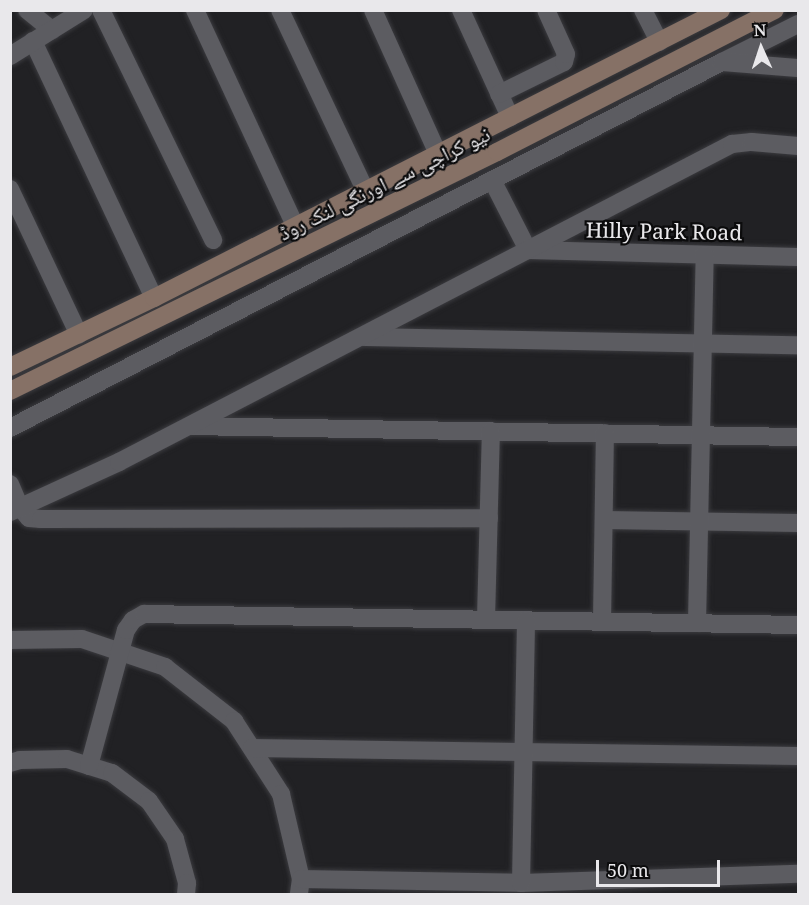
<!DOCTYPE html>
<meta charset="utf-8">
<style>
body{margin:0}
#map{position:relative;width:809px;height:905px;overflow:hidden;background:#212124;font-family:"Noto Serif","Noto Naskh Arabic",serif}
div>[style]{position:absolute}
.roads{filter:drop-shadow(0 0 2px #3b3b3f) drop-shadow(0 0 2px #3b3b3f)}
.street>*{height:18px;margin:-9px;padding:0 9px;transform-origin:9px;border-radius:9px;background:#5c5c61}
.secondary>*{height:18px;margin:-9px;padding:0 9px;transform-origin:9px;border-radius:9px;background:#867166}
span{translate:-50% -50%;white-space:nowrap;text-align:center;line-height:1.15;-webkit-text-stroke:4.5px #0b0b0c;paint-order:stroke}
.street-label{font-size:21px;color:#e9e8eb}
.frame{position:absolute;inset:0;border:12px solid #e9e8eb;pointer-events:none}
.north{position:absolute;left:731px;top:18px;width:60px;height:60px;-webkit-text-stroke:4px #0b0b0c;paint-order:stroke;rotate:357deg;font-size:16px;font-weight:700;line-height:24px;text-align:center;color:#e9e8eb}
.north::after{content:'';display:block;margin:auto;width:21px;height:27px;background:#e9e8eb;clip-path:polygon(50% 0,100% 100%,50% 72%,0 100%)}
.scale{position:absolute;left:596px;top:860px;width:124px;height:27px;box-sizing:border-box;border:3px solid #e9e8eb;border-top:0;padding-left:8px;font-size:18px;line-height:21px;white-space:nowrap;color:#e9e8eb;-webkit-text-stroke:4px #0b0b0c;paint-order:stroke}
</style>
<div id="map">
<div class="roads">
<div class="street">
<i style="left:27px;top:10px;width:32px;rotate:39deg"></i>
<i style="left:101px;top:10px;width:256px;rotate:64deg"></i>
<i style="left:195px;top:10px;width:237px;rotate:65.1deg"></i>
<i style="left:280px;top:10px;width:199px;rotate:64.7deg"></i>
<i style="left:373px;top:10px;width:158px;rotate:65.7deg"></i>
<i style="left:461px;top:10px;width:118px;rotate:65.4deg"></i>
<i style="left:643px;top:10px;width:36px;rotate:63deg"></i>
<i style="left:33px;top:41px;width:284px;rotate:64.8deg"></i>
<i style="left:10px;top:56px;width:87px;rotate:-31.9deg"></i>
<i style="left:722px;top:62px;width:85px;rotate:-26.6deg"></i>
<i style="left:499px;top:94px;width:72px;rotate:-26.2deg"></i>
<i style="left:564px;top:62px;width:8px;rotate:-76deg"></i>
<i style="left:566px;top:54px;width:48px;rotate:-114.4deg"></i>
<i style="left:492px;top:180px;width:79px;rotate:62.8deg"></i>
<i style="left:528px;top:250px;width:270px;rotate:1.5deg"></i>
<i style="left:10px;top:189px;width:161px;rotate:64.7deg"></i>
<i style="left:363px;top:337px;width:435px;rotate:1.1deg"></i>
<i style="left:190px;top:426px;width:608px;rotate:1.04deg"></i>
<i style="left:10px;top:428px;width:801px;rotate:-27.21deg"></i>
<i style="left:722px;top:62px;width:76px;rotate:4.5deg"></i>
<i style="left:10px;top:484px;width:25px;rotate:67deg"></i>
<i style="left:20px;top:507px;width:14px;rotate:51deg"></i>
<i style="left:29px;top:518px;width:12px;rotate:5deg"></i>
<i style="left:41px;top:519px;width:448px;rotate:-0.1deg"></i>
<i style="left:10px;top:512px;width:120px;rotate:-24.6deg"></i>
<i style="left:119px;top:462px;width:691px;rotate:-27.42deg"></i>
<i style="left:732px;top:144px;width:20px;rotate:-6deg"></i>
<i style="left:752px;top:142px;width:46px;rotate:5deg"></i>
<i style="left:604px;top:520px;width:194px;rotate:0.9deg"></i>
<i style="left:486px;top:619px;width:188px;rotate:-88.5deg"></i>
<i style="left:602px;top:621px;width:188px;rotate:-89.1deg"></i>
<i style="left:697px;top:623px;width:368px;rotate:-88.8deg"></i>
<i style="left:10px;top:640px;width:72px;rotate:-0.8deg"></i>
<i style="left:82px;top:639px;width:88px;rotate:18.6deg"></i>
<i style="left:165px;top:667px;width:88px;rotate:38deg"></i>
<i style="left:234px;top:721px;width:87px;rotate:57.2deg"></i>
<i style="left:281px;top:794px;width:87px;rotate:76.8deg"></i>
<i style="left:301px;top:879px;width:15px;rotate:98deg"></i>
<i style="left:252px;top:748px;width:546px;rotate:0.84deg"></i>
<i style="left:10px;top:763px;width:10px;rotate:-17deg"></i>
<i style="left:20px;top:760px;width:47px;rotate:-1.2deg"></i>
<i style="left:67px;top:759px;width:47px;rotate:17.3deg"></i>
<i style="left:112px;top:773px;width:46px;rotate:37.1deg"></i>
<i style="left:149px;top:801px;width:46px;rotate:55.6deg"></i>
<i style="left:175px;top:839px;width:46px;rotate:74.7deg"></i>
<i style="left:187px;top:883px;width:11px;rotate:95deg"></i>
<i style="left:89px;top:766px;width:141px;rotate:-74.8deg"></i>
<i style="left:126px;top:630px;width:12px;rotate:-55deg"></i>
<i style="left:133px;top:620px;width:13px;rotate:-29deg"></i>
<i style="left:144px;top:614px;width:654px;rotate:0.96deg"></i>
<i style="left:301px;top:879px;width:220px;rotate:1deg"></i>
<i style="left:521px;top:883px;width:277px;rotate:-1.9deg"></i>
<i style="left:521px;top:883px;width:263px;rotate:-88.9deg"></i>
</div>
<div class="secondary">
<i style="left:10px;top:367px;width:160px;rotate:-25.6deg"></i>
<i style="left:154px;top:298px;width:636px;rotate:-26.93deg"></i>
<i style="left:10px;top:391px;width:542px;rotate:-26.14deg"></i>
<i style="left:497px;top:152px;width:312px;rotate:-27.1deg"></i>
</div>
</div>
<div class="street-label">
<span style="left:384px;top:183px;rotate:-26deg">نیو کراچی سے اورنگی لنک روڈ</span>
<span style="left:664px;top:231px;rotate:1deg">Hilly Park Road</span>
</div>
<div class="frame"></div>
<div class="north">N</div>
<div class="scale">50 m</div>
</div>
